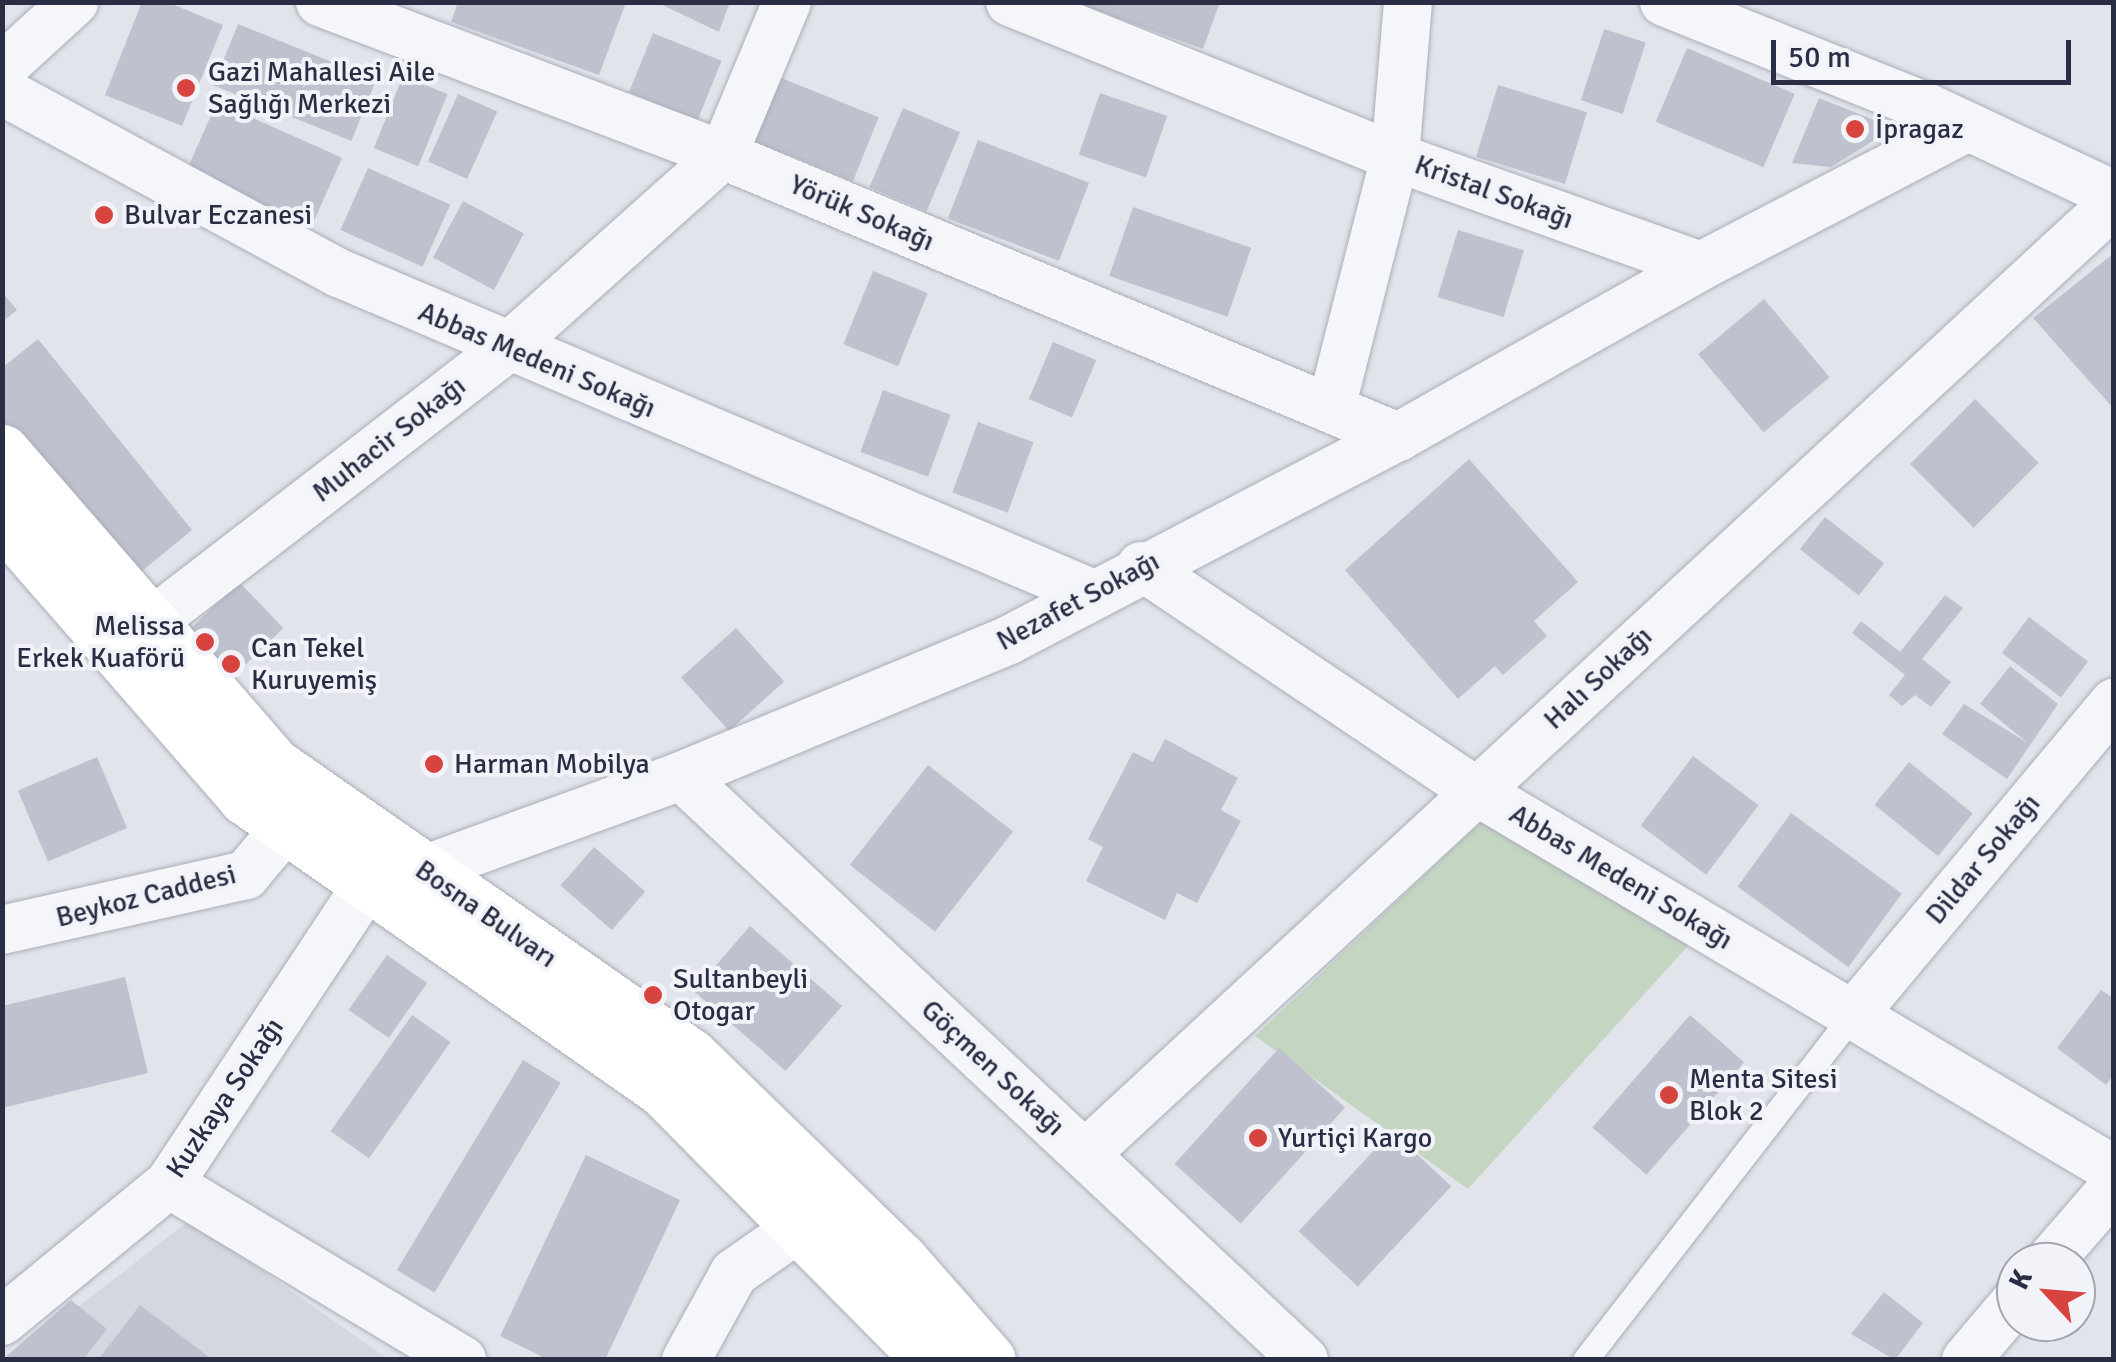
<!DOCTYPE html>
<meta charset="utf-8">
<style>
body{margin:0}
#map{position:relative;width:2116px;height:1362px;overflow:hidden;background:#e2e4eb;font-family:Signika,sans-serif}
div>[style]{position:absolute}
.built>*{inset:0;background:#d4d6e0}
.green>*{inset:0;background:#c4d5c2}
.building>*{inset:0;background:#bfc2ce;transform-origin:0 0}
.roads{filter:drop-shadow(0 0 2px #aaadb9) drop-shadow(0 0 2px #aaadb9)}
.lane>*{height:25px;margin:-12.5px;padding:0 12.5px;transform-origin:12.5px;border-radius:12.5px;background:#f5f6f9}
.street>*{height:48px;margin:-24px;padding:0 24px;transform-origin:24px;border-radius:24px;background:#f5f6f9}
.secondary>*{height:55px;margin:-27.5px;padding:0 27.5px;transform-origin:27.5px;border-radius:27.5px;background:#fff}
.dots>*{width:28px;height:28px;translate:-50% -50%;box-sizing:border-box;border:5px solid #f2f3f8;border-radius:50%}
span{translate:-50% -50%;white-space:nowrap;text-align:center;line-height:1.15;-webkit-text-stroke:8px #f2f3f8;paint-order:stroke}
.poi-label{font-size:28px;color:#292e44}
.left{translate:0 -50%;text-align:left}
.right{translate:-100% -50%;text-align:right}
.street-label{font-size:28px;color:#292e44}
.frame{position:absolute;inset:0;border:5px solid #292e44;pointer-events:none}
.north{position:absolute;left:1996px;top:1242px;width:100px;height:100px;box-sizing:border-box;background:#f2f3f8;border:2px solid #a2a4b0;border-radius:50%;rotate:296deg;font-size:28px;font-weight:700;line-height:40px;text-align:center;color:#292e44}
.north::after{content:'';display:block;margin:auto;width:35px;height:45px;background:#d74440;clip-path:polygon(50% 0,100% 100%,50% 72%,0 100%)}
.scale{position:absolute;left:1771px;top:40px;width:300px;height:45px;box-sizing:border-box;border:5px solid #292e44;border-top:0;padding-left:12px;font-size:30px;line-height:35px;white-space:nowrap;color:#292e44;-webkit-text-stroke:8px #f2f3f8;paint-order:stroke}
</style>
<div id="map">
<div class="built">
<i style="clip-path:polygon(190px 1220px,388px 1359px,10px 1360px)"></i>
</div>
<div class="green">
<i style="clip-path:polygon(1490px 813px,1696px 937px,1468px 1189px,1255px 1036px)"></i>
</div>
<div class="building">
<i style="clip-path:polygon(142px 2px,167px 2px,223px 25px,182px 126px,105px 95px)"></i>
<i style="clip-path:polygon(458px 2px,618px 2px,625px 5px,599px 75px,451px 22px)"></i>
<i style="clip-path:polygon(656px 2px,730px 2px,719px 32px)"></i>
<i style="clip-path:polygon(1073px 2px,1220px 2px,1203px 49px)"></i>
<i style="left:238px;top:24px;width:149px;height:66px;rotate:22deg"></i>
<i style="left:1604px;top:29px;width:44px;height:75px;rotate:18deg"></i>
<i style="left:653px;top:33px;width:74px;height:64px;rotate:22deg"></i>
<i style="left:1687px;top:48px;width:117px;height:80px;rotate:23deg"></i>
<i style="left:774px;top:75px;width:113px;height:69px;rotate:22deg"></i>
<i style="left:403px;top:76px;width:48px;height:78px;rotate:22deg"></i>
<i style="left:1498px;top:85px;width:93px;height:75px;rotate:17deg"></i>
<i style="left:1100px;top:93px;width:71px;height:65px;rotate:19deg"></i>
<i style="left:458px;top:94px;width:43px;height:74px;rotate:24deg"></i>
<i style="clip-path:polygon(1819px 98px,1894px 128px,1831px 167px,1792px 163px)"></i>
<i style="left:217px;top:102px;width:137px;height:75px;rotate:24deg"></i>
<i style="left:903px;top:108px;width:62px;height:86px;rotate:23deg"></i>
<i style="left:978px;top:140px;width:119px;height:84px;rotate:21deg"></i>
<i style="left:368px;top:168px;width:90px;height:68px;rotate:24deg"></i>
<i style="left:463px;top:201px;width:69px;height:64px;rotate:28deg"></i>
<i style="left:1133px;top:207px;width:125px;height:73px;rotate:19deg"></i>
<i style="left:1458px;top:230px;width:69px;height:70px;rotate:17deg"></i>
<i style="clip-path:polygon(2114px 253px,2114px 409px,2033px 318px)"></i>
<i style="left:873px;top:271px;width:59px;height:79px;rotate:22deg"></i>
<i style="clip-path:polygon(2px 292px,17px 310px,2px 322px)"></i>
<i style="left:1764px;top:299px;width:102px;height:86px;rotate:50deg"></i>
<i style="clip-path:polygon(38px 339px,192px 530px,130px 581px,2px 423px,2px 368px)"></i>
<i style="left:1053px;top:342px;width:47px;height:62px;rotate:23deg"></i>
<i style="left:883px;top:390px;width:72px;height:66px;rotate:20deg"></i>
<i style="left:1975px;top:399px;width:90px;height:92px;rotate:45deg"></i>
<i style="left:978px;top:422px;width:59px;height:75px;rotate:20deg"></i>
<i style="clip-path:polygon(1469px 459px,1578px 582px,1534px 621px,1547px 636px,1503px 675px,1495px 666px,1458px 699px,1345px 570px)"></i>
<i style="left:1825px;top:517px;width:75px;height:41px;rotate:38deg"></i>
<i style="left:239px;top:582px;width:64px;height:81px;rotate:46deg"></i>
<i style="clip-path:polygon(1945px 595px,1963px 608px,1922px 659px,1951px 682px,1931px 707px,1915px 695px,1902px 706px,1889px 695px,1905px 675px,1852px 633px,1861px 621px,1900px 652px)"></i>
<i style="left:2029px;top:617px;width:74px;height:45px;rotate:37deg"></i>
<i style="left:736px;top:628px;width:72px;height:74px;rotate:48deg"></i>
<i style="clip-path:polygon(2010px 666px,2058px 704px,2007px 779px,1942px 734px,1964px 704px,2028px 743px,1980px 704px)"></i>
<i style="clip-path:polygon(1165px 739px,1238px 778px,1221px 810px,1241px 821px,1197px 903px,1177px 893px,1165px 920px,1086px 881px,1103px 847px,1088px 839px,1133px 752px,1153px 762px)"></i>
<i style="left:1693px;top:756px;width:82px;height:87px;rotate:37deg"></i>
<i style="left:97px;top:757px;width:77px;height:86px;rotate:67deg"></i>
<i style="left:1909px;top:762px;width:82px;height:55px;rotate:39deg"></i>
<i style="left:928px;top:765px;width:108px;height:127px;rotate:38deg"></i>
<i style="left:1791px;top:813px;width:137px;height:91px;rotate:36deg"></i>
<i style="left:594px;top:847px;width:68px;height:51px;rotate:41deg"></i>
<i style="left:750px;top:926px;width:122px;height:86px;rotate:41deg"></i>
<i style="left:387px;top:955px;width:49px;height:67px;rotate:35deg"></i>
<i style="clip-path:polygon(125px 977px,148px 1073px,2px 1108px,2px 1006px)"></i>
<i style="clip-path:polygon(2101px 990px,2114px 999px,2114px 1074px,2106px 1085px,2057px 1048px)"></i>
<i style="left:412px;top:1015px;width:47px;height:142px;rotate:35deg"></i>
<i style="left:1690px;top:1015px;width:72px;height:149px;rotate:41deg"></i>
<i style="left:1279px;top:1048px;width:89px;height:156px;rotate:42deg"></i>
<i style="left:523px;top:1060px;width:44px;height:245px;rotate:31deg"></i>
<i style="left:1392px;top:1131px;width:81px;height:137px;rotate:43deg"></i>
<i style="clip-path:polygon(586px 1155px,680px 1200px,605px 1360px,549px 1360px,500px 1336px)"></i>
<i style="clip-path:polygon(1884px 1292px,1923px 1323px,1895px 1360px,1851px 1334px)"></i>
<i style="clip-path:polygon(71px 1300px,107px 1329px,83px 1360px,2px 1360px)"></i>
<i style="clip-path:polygon(140px 1305px,213px 1360px,98px 1360px)"></i>
</div>
<div class="roads">
<div class="lane">
<i style="left:1585px;top:1360px;width:437px;rotate:-52.2deg"></i>
</div>
<div class="street">
<i style="left:320px;top:2px;width:431px;rotate:20.8deg"></i>
<i style="left:723px;top:155px;width:732px;rotate:22.67deg"></i>
<i style="left:1010px;top:2px;width:415px;rotate:21.9deg"></i>
<i style="left:1395px;top:157px;width:325px;rotate:19.6deg"></i>
<i style="left:1701px;top:266px;width:301px;rotate:-27.5deg"></i>
<i style="left:1664px;top:2px;width:280px;rotate:21.8deg"></i>
<i style="left:1924px;top:106px;width:210px;rotate:25.1deg"></i>
<i style="left:2px;top:68px;width:98px;rotate:-42.5deg"></i>
<i style="left:2px;top:91px;width:383px;rotate:28.4deg"></i>
<i style="left:339px;top:273px;width:815px;rotate:23.04deg"></i>
<i style="left:1331px;top:408px;width:259px;rotate:-75.7deg"></i>
<i style="left:1395px;top:157px;width:156px;rotate:-85.2deg"></i>
<i style="left:1141px;top:566px;width:404px;rotate:33.9deg"></i>
<i style="left:1476px;top:791px;width:742px;rotate:30.71deg"></i>
<i style="left:149px;top:624px;width:451px;rotate:-37.6deg"></i>
<i style="left:506px;top:349px;width:291px;rotate:-41.8deg"></i>
<i style="left:723px;top:155px;width:166px;rotate:-67.3deg"></i>
<i style="left:681px;top:776px;width:854px;rotate:43.15deg"></i>
<i style="left:423px;top:870px;width:275px;rotate:-20deg"></i>
<i style="left:681px;top:776px;width:355px;rotate:-22.5deg"></i>
<i style="left:1009px;top:640px;width:439px;rotate:-27.6deg"></i>
<i style="left:1398px;top:437px;width:348px;rotate:-29.4deg"></i>
<i style="left:2px;top:930px;width:250px;rotate:-12.7deg"></i>
<i style="left:246px;top:875px;width:102px;rotate:-50.2deg"></i>
<i style="left:1853px;top:1015px;width:407px;rotate:-50.1deg"></i>
<i style="left:1085px;top:1154px;width:1401px;rotate:-42.74deg"></i>
<i style="left:169px;top:1184px;width:342px;rotate:31deg"></i>
<i style="left:2049px;top:1262px;width:99px;rotate:-49.1deg"></i>
<i style="left:2px;top:1321px;width:216px;rotate:-39.4deg"></i>
<i style="left:169px;top:1184px;width:361px;rotate:-56.5deg"></i>
<i style="left:686px;top:1360px;width:99px;rotate:-61.1deg"></i>
<i style="left:734px;top:1273px;width:84px;rotate:-34.8deg"></i>
<i style="left:1966px;top:1360px;width:77px;rotate:-49.7deg"></i>
</div>
<div class="secondary">
<i style="left:2px;top:452px;width:414px;rotate:49.1deg"></i>
<i style="left:273px;top:765px;width:508px;rotate:34.91deg"></i>
<i style="left:690px;top:1056px;width:293px;rotate:44.2deg"></i>
<i style="left:900px;top:1260px;width:133px;rotate:48.7deg"></i>
<i style="left:2px;top:518px;width:370px;rotate:48.9deg"></i>
<i style="left:245px;top:797px;width:510px;rotate:34.94deg"></i>
<i style="left:663px;top:1089px;width:381px;rotate:45.3deg"></i>
</div>
</div>
<div class="dots">
<i style="left:186px;top:88px;background:#d74440"></i>
<i style="left:1855px;top:129px;background:#d74440"></i>
<i style="left:104px;top:215px;background:#d74440"></i>
<i style="left:205px;top:642px;background:#d74440"></i>
<i style="left:231px;top:664px;background:#d74440"></i>
<i style="left:434px;top:764px;background:#d74440"></i>
<i style="left:653px;top:995px;background:#d74440"></i>
<i style="left:1669px;top:1095px;background:#d74440"></i>
<i style="left:1258px;top:1138px;background:#d74440"></i>
</div>
<div class="poi-label">
<span class="left" style="left:208px;top:88px">Gazi Mahallesi Aile<br>Sağlığı Merkezi</span>
<span class="left" style="left:1875px;top:129px">İpragaz</span>
<span class="left" style="left:124px;top:215px">Bulvar Eczanesi</span>
<span class="right" style="left:185px;top:642px">Melissa<br>Erkek Kuaförü</span>
<span class="left" style="left:251px;top:664px">Can Tekel<br>Kuruyemiş</span>
<span class="left" style="left:454px;top:764px">Harman Mobilya</span>
<span class="left" style="left:673px;top:995px">Sultanbeyli<br>Otogar</span>
<span class="left" style="left:1689px;top:1095px">Menta Sitesi<br>Blok 2</span>
<span class="left" style="left:1278px;top:1138px">Yurtiçi Kargo</span>
</div>
<div class="street-label">
<span style="left:1494px;top:192px;rotate:20deg">Kristal Sokağı</span>
<span style="left:862px;top:213px;rotate:23deg">Yörük Sokağı</span>
<span style="left:537px;top:360px;rotate:23deg">Abbas Medeni Sokağı</span>
<span style="left:389px;top:439px;rotate:-38deg">Muhacir Sokağı</span>
<span style="left:1078px;top:601px;rotate:-28deg">Nezafet Sokağı</span>
<span style="left:1598px;top:678px;rotate:-43deg">Halı Sokağı</span>
<span style="left:1983px;top:859px;rotate:-50deg">Dildar Sokağı</span>
<span style="left:1621px;top:877px;rotate:31deg">Abbas Medeni Sokağı</span>
<span style="left:146px;top:896px;rotate:-14deg">Beykoz Caddesi</span>
<span style="left:486px;top:914px;rotate:35deg">Bosna Bulvarı</span>
<span style="left:993px;top:1068px;rotate:43deg">Göçmen Sokağı</span>
<span style="left:225px;top:1098px;rotate:-56deg">Kuzkaya Sokağı</span>
</div>
<div class="frame"></div>
<div class="north">K</div>
<div class="scale">50 m</div>
</div>
